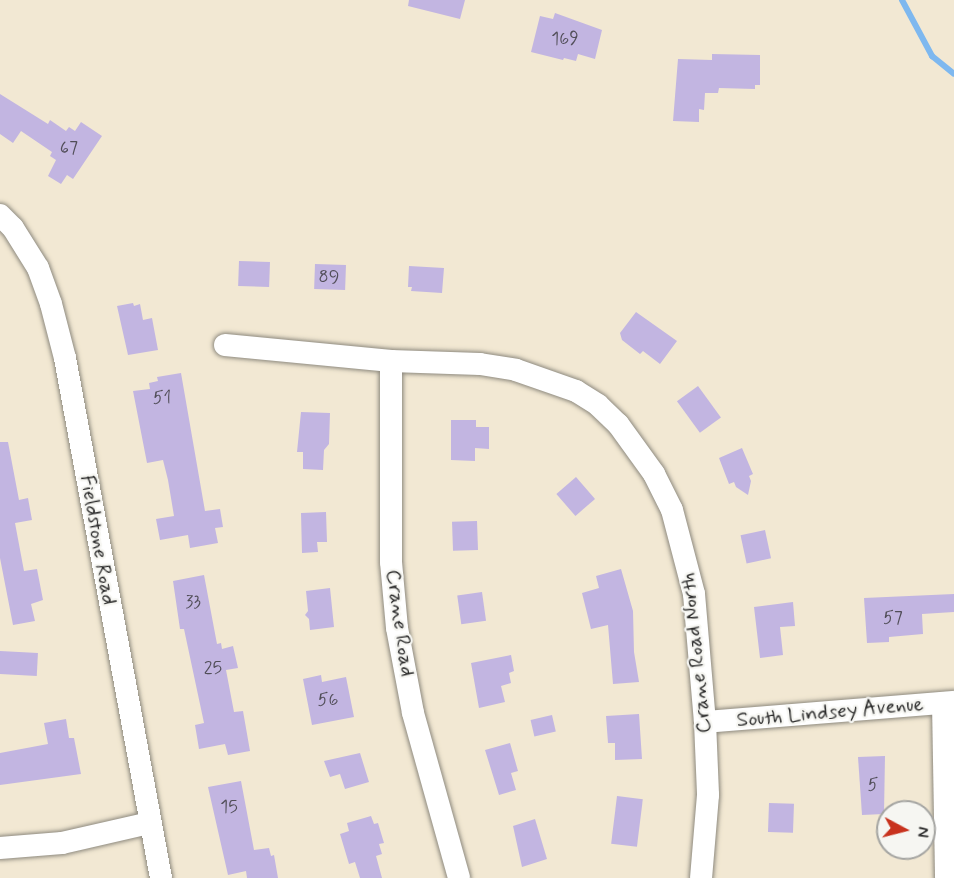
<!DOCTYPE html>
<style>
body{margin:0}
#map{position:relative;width:954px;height:878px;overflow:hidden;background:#f2e8d3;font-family:Mynerve,sans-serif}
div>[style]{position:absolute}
.stream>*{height:6px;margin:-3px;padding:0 3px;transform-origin:3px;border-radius:3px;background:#7eb8ef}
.building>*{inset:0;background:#c2b5e1;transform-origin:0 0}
.roads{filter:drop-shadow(0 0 2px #8e8a7f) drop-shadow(0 0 2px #8e8a7f)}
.street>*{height:22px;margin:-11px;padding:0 11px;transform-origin:11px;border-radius:11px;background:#fff}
span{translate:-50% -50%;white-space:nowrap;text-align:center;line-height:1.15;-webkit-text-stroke:4.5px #f6f6f2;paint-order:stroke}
.number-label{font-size:18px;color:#514e58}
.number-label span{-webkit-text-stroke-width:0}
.street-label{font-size:21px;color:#2b2b2b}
.north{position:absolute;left:876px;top:800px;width:60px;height:60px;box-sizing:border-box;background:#f6f6f2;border:2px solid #a5a5a2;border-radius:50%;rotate:97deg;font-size:16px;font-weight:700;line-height:24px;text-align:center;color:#2b2b2b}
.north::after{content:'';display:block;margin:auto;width:21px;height:27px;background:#c8321e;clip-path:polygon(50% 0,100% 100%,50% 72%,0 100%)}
</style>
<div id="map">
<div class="stream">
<i style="left:902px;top:0;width:64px;rotate:61.8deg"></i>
<i style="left:932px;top:56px;width:28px;rotate:39deg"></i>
</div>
<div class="building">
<i style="clip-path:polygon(409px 0,465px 0,460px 19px,408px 6px)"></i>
<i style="clip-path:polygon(555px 13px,602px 30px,595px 59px,578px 54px,576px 61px,564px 58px,563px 60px,531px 52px,540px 16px,553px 19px)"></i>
<i style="clip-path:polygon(712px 54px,760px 55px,760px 85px,755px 85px,755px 89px,719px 88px,718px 93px,705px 93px,704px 110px,699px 109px,699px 122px,673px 121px,678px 59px,712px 60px)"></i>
<i style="clip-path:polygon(0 94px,48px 124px,50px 120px,66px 131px,69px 127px,75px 131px,81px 122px,102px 136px,73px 179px,67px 175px,61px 184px,48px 176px,56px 160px,50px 156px,52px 152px,21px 131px,13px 143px,0 134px)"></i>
<i style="left:239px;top:261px;width:31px;height:25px;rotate:2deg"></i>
<i style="left:315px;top:264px;width:31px;height:25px;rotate:2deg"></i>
<i style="clip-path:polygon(409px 266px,444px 268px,442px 293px,411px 291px,412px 287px,408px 287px)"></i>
<i style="clip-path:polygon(133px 303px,134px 306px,140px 304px,143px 320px,152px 318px,158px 350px,128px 355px,117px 306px)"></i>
<i style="clip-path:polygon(636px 312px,677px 341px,660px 364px,643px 351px,640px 354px,622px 340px,620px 333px)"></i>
<i style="clip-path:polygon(181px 373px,205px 511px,220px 509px,223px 527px,215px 528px,218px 543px,190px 548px,188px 535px,160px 540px,156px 519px,174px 516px,168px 480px,163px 460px,147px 463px,133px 391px,150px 389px,149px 383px,158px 381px,157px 377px)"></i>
<i style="left:698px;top:386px;width:39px;height:26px;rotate:54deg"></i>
<i style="clip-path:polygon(301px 412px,330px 413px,329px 444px,324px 450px,323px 470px,303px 469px,303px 452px,297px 452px)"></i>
<i style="clip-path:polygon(451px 420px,476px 420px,476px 427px,489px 427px,489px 449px,475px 448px,475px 461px,451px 460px)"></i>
<i style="clip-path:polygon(0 442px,8px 442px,19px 500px,28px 498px,32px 520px,15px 523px,24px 571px,37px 569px,43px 600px,31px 604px,35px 621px,13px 625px,0 558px)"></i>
<i style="clip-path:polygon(742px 448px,753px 474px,749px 476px,751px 481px,748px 495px,736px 487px,734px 482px,729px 484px,719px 458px)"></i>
<i style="left:576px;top:477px;width:29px;height:26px;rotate:49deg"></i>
<i style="clip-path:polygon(326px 512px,327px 542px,317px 542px,318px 552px,302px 553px,301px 513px)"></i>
<i style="left:477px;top:521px;width:29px;height:25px;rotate:88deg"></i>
<i style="left:765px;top:530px;width:29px;height:25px;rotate:78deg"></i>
<i style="clip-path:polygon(621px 569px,633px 611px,634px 652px,639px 682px,613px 684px,608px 625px,591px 629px,582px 593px,599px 588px,596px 576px)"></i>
<i style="clip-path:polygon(204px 575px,217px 644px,221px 643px,222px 649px,233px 646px,238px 668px,226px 670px,234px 712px,243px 711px,250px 751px,228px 755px,225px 744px,199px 749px,195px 725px,204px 723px,184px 629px,180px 629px,173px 581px)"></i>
<i style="clip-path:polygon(330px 588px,334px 627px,310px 630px,309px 619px,305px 615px,308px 611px,306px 591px)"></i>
<i style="left:482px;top:592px;width:29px;height:25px;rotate:82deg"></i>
<i style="clip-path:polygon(954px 594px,954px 612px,922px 614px,923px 634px,889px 637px,889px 642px,867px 643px,864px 598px)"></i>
<i style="clip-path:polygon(793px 602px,795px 626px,780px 627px,783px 655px,760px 658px,754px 607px)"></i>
<i style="left:0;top:651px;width:38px;height:23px;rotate:3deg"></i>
<i style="clip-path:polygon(511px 655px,514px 671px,509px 673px,511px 683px,501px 686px,505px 702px,479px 708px,471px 663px)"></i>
<i style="clip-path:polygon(321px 675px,322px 682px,346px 677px,354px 717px,312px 725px,303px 679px)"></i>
<i style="clip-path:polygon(639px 714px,642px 759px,615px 760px,615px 743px,608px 743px,606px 716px)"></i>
<i style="left:552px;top:715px;width:17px;height:22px;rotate:77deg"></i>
<i style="clip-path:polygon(66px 719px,69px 738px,74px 738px,81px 774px,0 785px,0 753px,48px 744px,44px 723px)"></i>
<i style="clip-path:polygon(510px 743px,518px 771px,511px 773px,516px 790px,499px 795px,485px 750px)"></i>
<i style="clip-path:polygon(360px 753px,369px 782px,345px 789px,340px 774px,330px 777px,324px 761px)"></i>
<i style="clip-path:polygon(885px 756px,884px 814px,862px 815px,858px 757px)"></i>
<i style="clip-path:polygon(241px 781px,254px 850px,269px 848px,271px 856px,274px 855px,278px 878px,247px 878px,246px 871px,228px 875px,208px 787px)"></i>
<i style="left:617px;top:796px;width:26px;height:48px;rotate:7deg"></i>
<i style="left:769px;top:803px;width:25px;height:29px;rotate:2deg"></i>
<i style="clip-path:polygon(371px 816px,374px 824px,378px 823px,384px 843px,379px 844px,382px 854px,376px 856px,382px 878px,360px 878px,355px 862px,349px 864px,340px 834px,349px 831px,347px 823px)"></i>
<i style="clip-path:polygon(535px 819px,547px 859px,522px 867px,513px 826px)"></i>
</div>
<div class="roads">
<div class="street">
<i style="left:0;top:215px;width:18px;rotate:45deg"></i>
<i style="left:13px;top:228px;width:47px;rotate:58deg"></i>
<i style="left:38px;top:268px;width:38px;rotate:70deg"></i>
<i style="left:51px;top:304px;width:56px;rotate:75.5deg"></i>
<i style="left:65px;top:358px;width:529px;rotate:79.54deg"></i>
<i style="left:225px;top:345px;width:167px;rotate:5.5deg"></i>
<i style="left:391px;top:361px;width:89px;rotate:1.9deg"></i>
<i style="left:480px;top:364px;width:36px;rotate:9deg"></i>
<i style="left:516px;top:370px;width:64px;rotate:19.3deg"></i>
<i style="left:576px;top:391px;width:26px;rotate:32deg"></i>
<i style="left:598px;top:405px;width:28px;rotate:44deg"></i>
<i style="left:618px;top:424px;width:62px;rotate:54.2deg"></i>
<i style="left:654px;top:474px;width:40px;rotate:63.4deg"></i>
<i style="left:672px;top:510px;width:87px;rotate:75.3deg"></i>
<i style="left:694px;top:594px;width:128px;rotate:85.1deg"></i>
<i style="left:705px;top:722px;width:73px;rotate:87.6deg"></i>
<i style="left:708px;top:795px;width:83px;rotate:94.8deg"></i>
<i style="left:391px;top:361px;width:201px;rotate:90deg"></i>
<i style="left:391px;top:562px;width:66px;rotate:84.8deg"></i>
<i style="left:397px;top:628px;width:86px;rotate:79.3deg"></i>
<i style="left:413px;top:713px;width:171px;rotate:74.4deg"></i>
<i style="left:943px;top:703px;width:175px;rotate:89deg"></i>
<i style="left:705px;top:722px;width:250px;rotate:-4.6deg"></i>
<i style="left:0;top:848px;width:62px;rotate:-4.6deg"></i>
<i style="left:62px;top:843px;width:89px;rotate:-12.9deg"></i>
</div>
</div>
<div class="number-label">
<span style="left:565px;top:39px">169</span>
<span style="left:69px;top:148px">67</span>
<span style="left:329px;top:277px">89</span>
<span style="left:162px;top:398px">51</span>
<span style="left:193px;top:602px">33</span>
<span style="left:893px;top:618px">57</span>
<span style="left:213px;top:668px">25</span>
<span style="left:328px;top:700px">56</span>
<span style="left:873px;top:785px">5</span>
<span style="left:229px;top:807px">15</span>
</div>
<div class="street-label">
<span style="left:98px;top:540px;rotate:80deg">Fieldstone Road</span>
<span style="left:400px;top:623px;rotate:82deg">Crane Road</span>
<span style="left:696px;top:653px;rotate:-96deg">Crane Road North</span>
<span style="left:830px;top:712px;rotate:-5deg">South Lindsey Avenue</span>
</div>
<div class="north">N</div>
</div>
